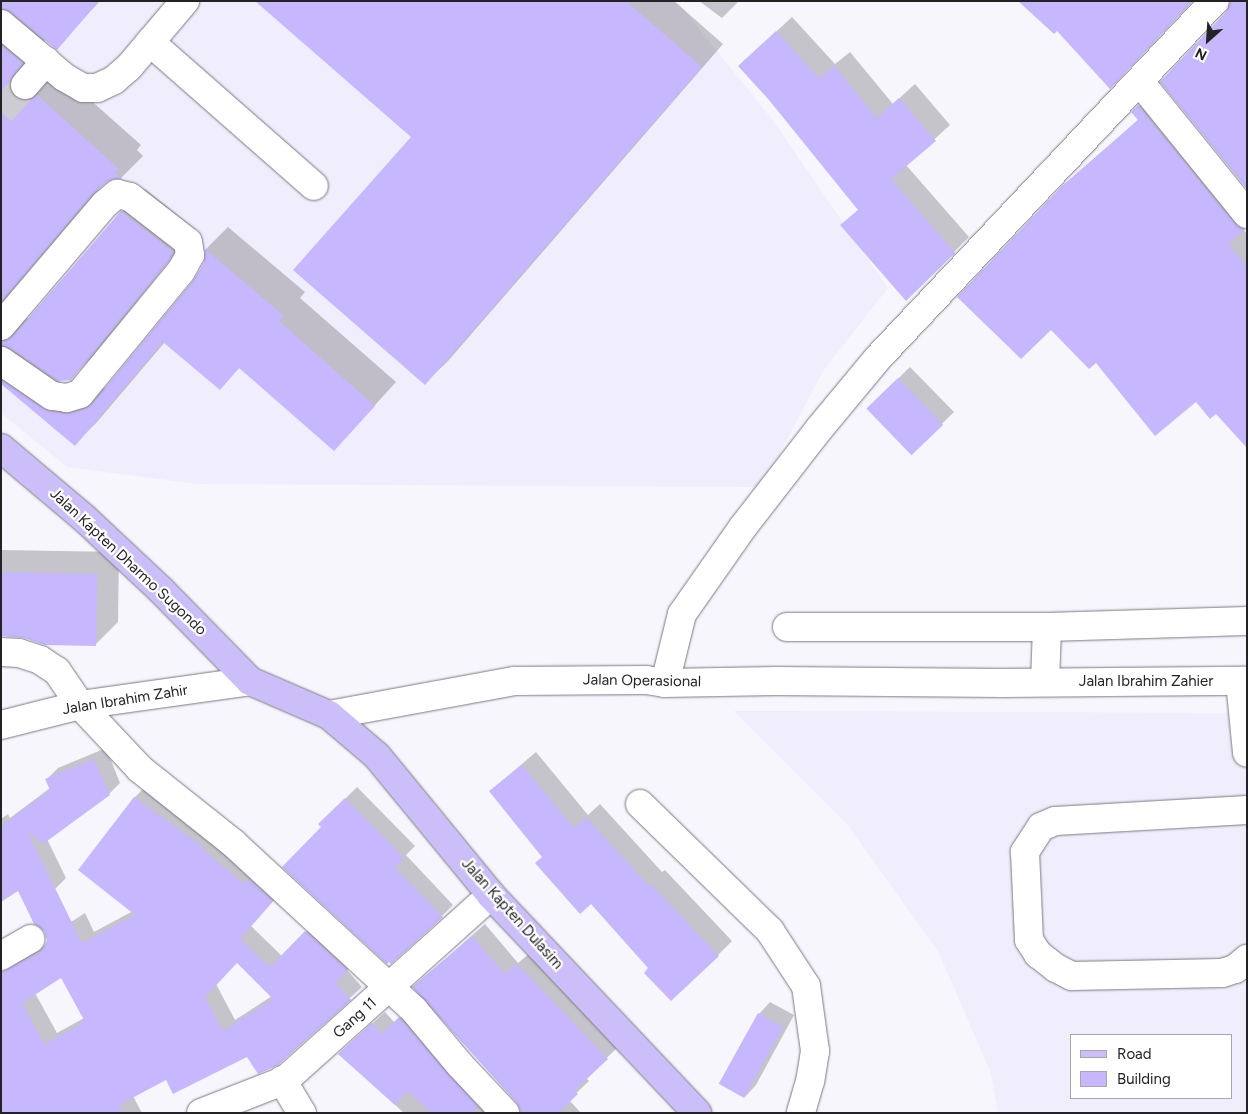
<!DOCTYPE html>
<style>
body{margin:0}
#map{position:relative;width:1248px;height:1114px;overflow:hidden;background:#f7f6fd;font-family:Figtree,sans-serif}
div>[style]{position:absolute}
.built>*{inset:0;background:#f0edfc}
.shadow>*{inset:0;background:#0003}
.building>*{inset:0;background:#c6b7fe;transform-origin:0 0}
.minor-tunnel>*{height:28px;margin-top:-14px;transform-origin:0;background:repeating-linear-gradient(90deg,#cdccd2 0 28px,transparent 0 42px)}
.roads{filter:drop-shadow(0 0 1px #7b7980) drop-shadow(0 0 1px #7b7980)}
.minor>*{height:28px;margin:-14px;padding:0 14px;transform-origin:14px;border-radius:14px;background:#fff}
.major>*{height:28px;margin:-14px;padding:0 14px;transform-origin:14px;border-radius:14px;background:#ccbef8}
span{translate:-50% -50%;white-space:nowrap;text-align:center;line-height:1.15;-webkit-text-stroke:4.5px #fff;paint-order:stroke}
.street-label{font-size:15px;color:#232225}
.frame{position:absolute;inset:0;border:2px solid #232225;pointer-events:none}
.legend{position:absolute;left:1070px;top:1034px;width:162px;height:65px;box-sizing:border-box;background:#fff;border:1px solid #a7a7a8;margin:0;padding:6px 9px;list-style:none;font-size:15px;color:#232225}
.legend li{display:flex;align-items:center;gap:10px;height:25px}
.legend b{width:25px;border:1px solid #a7a7a8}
.north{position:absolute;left:1183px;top:15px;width:50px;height:50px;-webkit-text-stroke:4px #fff;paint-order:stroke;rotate:206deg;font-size:14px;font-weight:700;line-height:20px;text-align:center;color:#232225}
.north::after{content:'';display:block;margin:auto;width:18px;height:22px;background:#232225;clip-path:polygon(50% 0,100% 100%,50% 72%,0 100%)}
</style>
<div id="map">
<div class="built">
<i style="clip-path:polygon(1px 1px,677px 1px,774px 122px,888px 288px,823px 371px,762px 487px,198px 484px,67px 467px,1px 413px)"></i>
<i style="clip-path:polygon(evenodd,734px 711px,1247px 713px,1247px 1113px,998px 1113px,991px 1073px,938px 951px,847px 824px,734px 711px,1072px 1035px,1232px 1035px,1232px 1098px,1072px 1098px,1072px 1035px)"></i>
</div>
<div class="shadow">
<i style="clip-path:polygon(1px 1px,100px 1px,56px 48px,46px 39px,32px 58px,60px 73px,141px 145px,137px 150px,143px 156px,121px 178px,114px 177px,105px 182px,11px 292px,8px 300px,22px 319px,30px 318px,122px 212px,145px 189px,195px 229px,93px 356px,70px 379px,57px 380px,66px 387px,89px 391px,108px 387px,194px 282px,205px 263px,206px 249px,228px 227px,305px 292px,300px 298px,396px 382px,334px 450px,240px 367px,220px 388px,165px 342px,97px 422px,75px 444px,1px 382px)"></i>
<i style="clip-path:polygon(257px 1px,674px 1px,723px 44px,448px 361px,425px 383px,413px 137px)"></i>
<i style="clip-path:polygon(699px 1px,739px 1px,722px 18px)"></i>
<i style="clip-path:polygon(792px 17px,835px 64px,850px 52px,893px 104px,915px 84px,950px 125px,906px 165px,969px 237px,906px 300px,842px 226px,859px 209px,770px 100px,739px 66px)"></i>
<i style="clip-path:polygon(1154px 91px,1247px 226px,1243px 229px,1247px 234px,1247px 447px,1063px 187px,1139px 119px,1133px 112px)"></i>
<i style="clip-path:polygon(910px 367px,954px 412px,911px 454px,879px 397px)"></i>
<i style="clip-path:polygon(1px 550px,119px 552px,118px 622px,95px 645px,1px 635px)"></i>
<i style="clip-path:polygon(106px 748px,120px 783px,109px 794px,47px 839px,66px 878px,55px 889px,19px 890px,1px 901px,1px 819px,8px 814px,10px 818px,50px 788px,47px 779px,58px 768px)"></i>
<i style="clip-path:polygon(536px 752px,588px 815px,600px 804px,662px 872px,665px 870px,732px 941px,718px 955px,650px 968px,591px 902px,544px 856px,490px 791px)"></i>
<i style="clip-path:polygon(evenodd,146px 786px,284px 889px,251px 926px,282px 956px,318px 920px,359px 958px,347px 970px,362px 987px,277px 1064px,247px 1055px,166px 1078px,133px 1096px,142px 1113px,1px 1113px,8px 970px,20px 959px,45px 945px,60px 929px,85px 913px,94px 932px,133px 911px,134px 798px,146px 786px,237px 961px,272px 996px,235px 1020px,216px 984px,237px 961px,146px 786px,61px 976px,84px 1018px,57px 1033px,35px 993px,61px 976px)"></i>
<i style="clip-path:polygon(357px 787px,415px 846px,406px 855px,453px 905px,442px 916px,320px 824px)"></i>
<i style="clip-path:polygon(485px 924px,518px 963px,530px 953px,619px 1046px,586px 1078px,589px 1081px,569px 1100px,581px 1113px,521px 1113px,517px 1102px,414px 987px)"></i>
<i style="clip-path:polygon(770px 1002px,794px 1015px,756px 1085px,745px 1097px,759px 1014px)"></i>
<i style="clip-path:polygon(412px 1006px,507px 1113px,404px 1113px,339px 1054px,385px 1012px,395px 1023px)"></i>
</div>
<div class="building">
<i style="clip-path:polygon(1px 1px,99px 1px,57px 50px,11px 12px,1px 9px)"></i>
<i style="clip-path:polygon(255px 1px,626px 1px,702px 67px,425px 385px,293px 270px,411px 137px)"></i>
<i style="clip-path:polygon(1018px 1px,1193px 1px,1110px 89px,1057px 31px,1054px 34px)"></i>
<i style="clip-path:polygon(1230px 1px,1247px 1px,1247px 189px,1160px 82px,1226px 12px)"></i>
<i style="clip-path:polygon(776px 31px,819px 78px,834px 66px,877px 118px,899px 98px,936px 141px,891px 179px,955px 253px,906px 301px,840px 225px,858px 210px,769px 100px,738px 66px)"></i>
<i style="clip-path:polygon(1px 45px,23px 63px,10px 82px,10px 90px,14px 96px,22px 100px,30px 100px,37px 95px,119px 169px,115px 173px,122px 179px,114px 179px,107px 182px,93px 194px,1px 302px)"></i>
<i style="clip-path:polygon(1138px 105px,1235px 224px,1245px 229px,1228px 244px,1247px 266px,1247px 448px,1216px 414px,1210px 419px,1196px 402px,1155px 436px,1096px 363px,1089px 369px,1051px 330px,1021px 359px,957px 297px,1062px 186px,1138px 120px,1131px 112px)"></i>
<i style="clip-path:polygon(121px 211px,174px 252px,168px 262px,71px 380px,58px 381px,10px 348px,1px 346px,1px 341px,13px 336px)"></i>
<i style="clip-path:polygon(205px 249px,284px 316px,279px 321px,375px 406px,334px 451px,239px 368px,220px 390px,163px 342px,75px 446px,1px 384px,1px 380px,50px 411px,65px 414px,85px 409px,92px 404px,193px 281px,204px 263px)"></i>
<i style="left:898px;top:378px;width:65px;height:44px;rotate:46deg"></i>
<i style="clip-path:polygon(1px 572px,97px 574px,96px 646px,45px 645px,24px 638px,1px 636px)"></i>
<i style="clip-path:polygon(evenodd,94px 759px,110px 795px,43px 844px,27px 831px,82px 943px,135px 915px,78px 870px,134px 797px,202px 846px,201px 848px,244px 884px,248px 879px,273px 901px,240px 939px,270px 967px,305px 931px,348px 970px,336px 983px,351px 1000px,278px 1065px,258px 1074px,247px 1057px,173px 1094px,166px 1080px,119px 1105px,124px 1113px,1px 1113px,1px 972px,39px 953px,44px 947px,47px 940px,44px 931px,34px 924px,18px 891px,1px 902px,1px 826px,50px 790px,45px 779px,94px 759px,237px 963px,273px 999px,223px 1031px,205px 997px,237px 963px,94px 759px,61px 978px,84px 1020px,79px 1022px,81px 1024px,44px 1044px,22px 1003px,61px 978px)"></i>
<i style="clip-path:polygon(522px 765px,574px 828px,586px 817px,648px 885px,650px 883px,719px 956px,671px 1001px,644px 973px,648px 968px,591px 904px,580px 914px,535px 863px,542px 857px,489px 791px)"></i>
<i style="clip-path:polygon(345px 798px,404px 858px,395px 868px,443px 917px,391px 964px,389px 962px,387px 964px,282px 867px,321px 827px,318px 824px)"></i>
<i style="clip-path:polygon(472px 936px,505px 974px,517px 964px,608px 1059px,574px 1091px,578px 1094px,558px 1113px,522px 1113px,516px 1102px,412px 987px)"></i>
<i style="left:758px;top:1013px;width:29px;height:81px;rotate:29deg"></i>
<i style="clip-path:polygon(399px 1017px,478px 1107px,473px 1113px,431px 1113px,408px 1091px,395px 1105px,338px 1054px,372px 1023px,382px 1034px)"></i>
</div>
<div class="minor-tunnel">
<i style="left:1px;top:112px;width:36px;rotate:-48deg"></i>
</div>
<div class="roads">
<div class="minor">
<i style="left:1px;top:24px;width:82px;rotate:40.1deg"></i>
<i style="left:64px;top:77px;width:22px;rotate:30deg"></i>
<i style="left:83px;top:88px;width:14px"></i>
<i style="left:97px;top:88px;width:19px;rotate:-25deg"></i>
<i style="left:114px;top:80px;width:20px;rotate:-41deg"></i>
<i style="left:129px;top:67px;width:87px;rotate:-49.7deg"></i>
<i style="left:150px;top:42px;width:218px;rotate:41.3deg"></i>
<i style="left:1140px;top:82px;width:170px;rotate:51deg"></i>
<i style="left:25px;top:85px;width:32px;rotate:-49deg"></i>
<i style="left:1px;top:326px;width:160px;rotate:-49.6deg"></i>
<i style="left:105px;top:204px;width:16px;rotate:-40deg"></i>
<i style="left:117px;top:194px;width:13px;rotate:13deg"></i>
<i style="left:130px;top:197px;width:73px;rotate:37.8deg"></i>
<i style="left:188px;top:242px;width:13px;rotate:81deg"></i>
<i style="left:190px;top:255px;width:18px;rotate:119deg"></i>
<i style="left:181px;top:271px;width:159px;rotate:129.4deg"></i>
<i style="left:80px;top:394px;width:14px;rotate:163deg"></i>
<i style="left:67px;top:398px;width:15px;rotate:-172deg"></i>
<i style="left:52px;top:396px;width:62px;rotate:-145.5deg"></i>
<i style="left:787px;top:627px;width:260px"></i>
<i style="left:1047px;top:627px;width:200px;rotate:-1.7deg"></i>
<i style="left:1px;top:652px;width:18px;rotate:3deg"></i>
<i style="left:19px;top:653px;width:22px;rotate:18deg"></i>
<i style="left:40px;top:660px;width:20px;rotate:33deg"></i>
<i style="left:57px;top:671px;width:41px;rotate:55.9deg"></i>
<i style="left:80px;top:705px;width:88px;rotate:46.8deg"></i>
<i style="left:140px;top:769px;width:119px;rotate:38.5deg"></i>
<i style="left:233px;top:843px;width:246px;rotate:42.7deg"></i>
<i style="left:414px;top:1010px;width:72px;rotate:50.1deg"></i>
<i style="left:460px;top:1065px;width:66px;rotate:46.8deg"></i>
<i style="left:1240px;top:681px;width:72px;rotate:84.4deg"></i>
<i style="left:1045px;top:682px;width:55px;rotate:-87.9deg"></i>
<i style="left:665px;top:683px;width:71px;rotate:-76.2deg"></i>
<i style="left:682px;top:614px;width:106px;rotate:-55deg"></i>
<i style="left:743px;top:527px;width:124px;rotate:-52.2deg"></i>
<i style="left:819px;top:429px;width:92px;rotate:-50.3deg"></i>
<i style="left:878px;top:358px;width:491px;rotate:-46.7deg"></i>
<i style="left:329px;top:715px;width:189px;rotate:-10.4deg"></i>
<i style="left:515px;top:681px;width:131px;rotate:-0.4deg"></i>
<i style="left:646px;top:680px;width:19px;rotate:9deg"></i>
<i style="left:665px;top:683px;width:111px;rotate:-1deg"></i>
<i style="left:776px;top:681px;width:225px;rotate:0.5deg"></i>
<i style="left:1001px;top:683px;width:246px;rotate:-0.5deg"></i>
<i style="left:1px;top:725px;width:81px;rotate:-14.2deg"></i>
<i style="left:80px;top:705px;width:172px;rotate:-8deg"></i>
<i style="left:640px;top:804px;width:182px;rotate:44.3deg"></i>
<i style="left:770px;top:931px;width:66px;rotate:56.8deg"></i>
<i style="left:806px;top:986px;width:66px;rotate:82.1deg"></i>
<i style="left:815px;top:1051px;width:30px;rotate:99deg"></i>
<i style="left:810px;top:1081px;width:33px;rotate:106deg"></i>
<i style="left:1247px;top:810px;width:192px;rotate:176.7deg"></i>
<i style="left:1055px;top:821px;width:15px;rotate:157deg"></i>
<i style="left:1041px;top:827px;width:30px;rotate:123deg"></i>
<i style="left:1025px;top:852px;width:88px;rotate:87.4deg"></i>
<i style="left:1029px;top:940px;width:17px;rotate:57deg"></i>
<i style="left:1038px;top:954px;width:23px;rotate:38deg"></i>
<i style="left:1056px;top:968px;width:18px;rotate:27deg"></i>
<i style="left:1072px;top:976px;width:150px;rotate:-1.1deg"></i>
<i style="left:1222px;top:973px;width:14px;rotate:-17deg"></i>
<i style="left:1235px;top:969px;width:16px;rotate:-40deg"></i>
<i style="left:1px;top:956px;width:34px;rotate:-30deg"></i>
<i style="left:282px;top:1080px;width:39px;rotate:59deg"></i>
<i style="left:201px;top:1113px;width:90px;rotate:-21.4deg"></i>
<i style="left:285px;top:1080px;width:277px;rotate:-41.9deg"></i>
</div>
<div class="major">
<i style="left:1px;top:448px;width:107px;rotate:40.1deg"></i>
<i style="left:83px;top:517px;width:107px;rotate:43.1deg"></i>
<i style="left:161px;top:590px;width:127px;rotate:45.6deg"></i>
<i style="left:250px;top:681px;width:86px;rotate:23.3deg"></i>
<i style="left:329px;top:715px;width:63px;rotate:40.5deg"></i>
<i style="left:377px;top:756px;width:180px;rotate:50.6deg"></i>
<i style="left:491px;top:895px;width:300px;rotate:46.6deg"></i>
</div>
</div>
<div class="street-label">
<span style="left:128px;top:562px;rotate:43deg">Jalan Kapten Dharmo Sugondo</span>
<span style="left:642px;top:681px;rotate:1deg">Jalan Operasional</span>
<span style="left:1146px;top:682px">Jalan Ibrahim Zahier</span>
<span style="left:125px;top:700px;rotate:-9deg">Jalan Ibrahim Zahir</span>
<span style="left:512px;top:914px;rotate:48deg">Jalan Kapten Dulasim</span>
<span style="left:355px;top:1018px;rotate:-42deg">Gang 11</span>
</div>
<div class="frame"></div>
<ul class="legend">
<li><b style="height:6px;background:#ccbef8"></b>Road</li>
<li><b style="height:14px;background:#c6b7fe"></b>Building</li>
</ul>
<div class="north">N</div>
</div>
